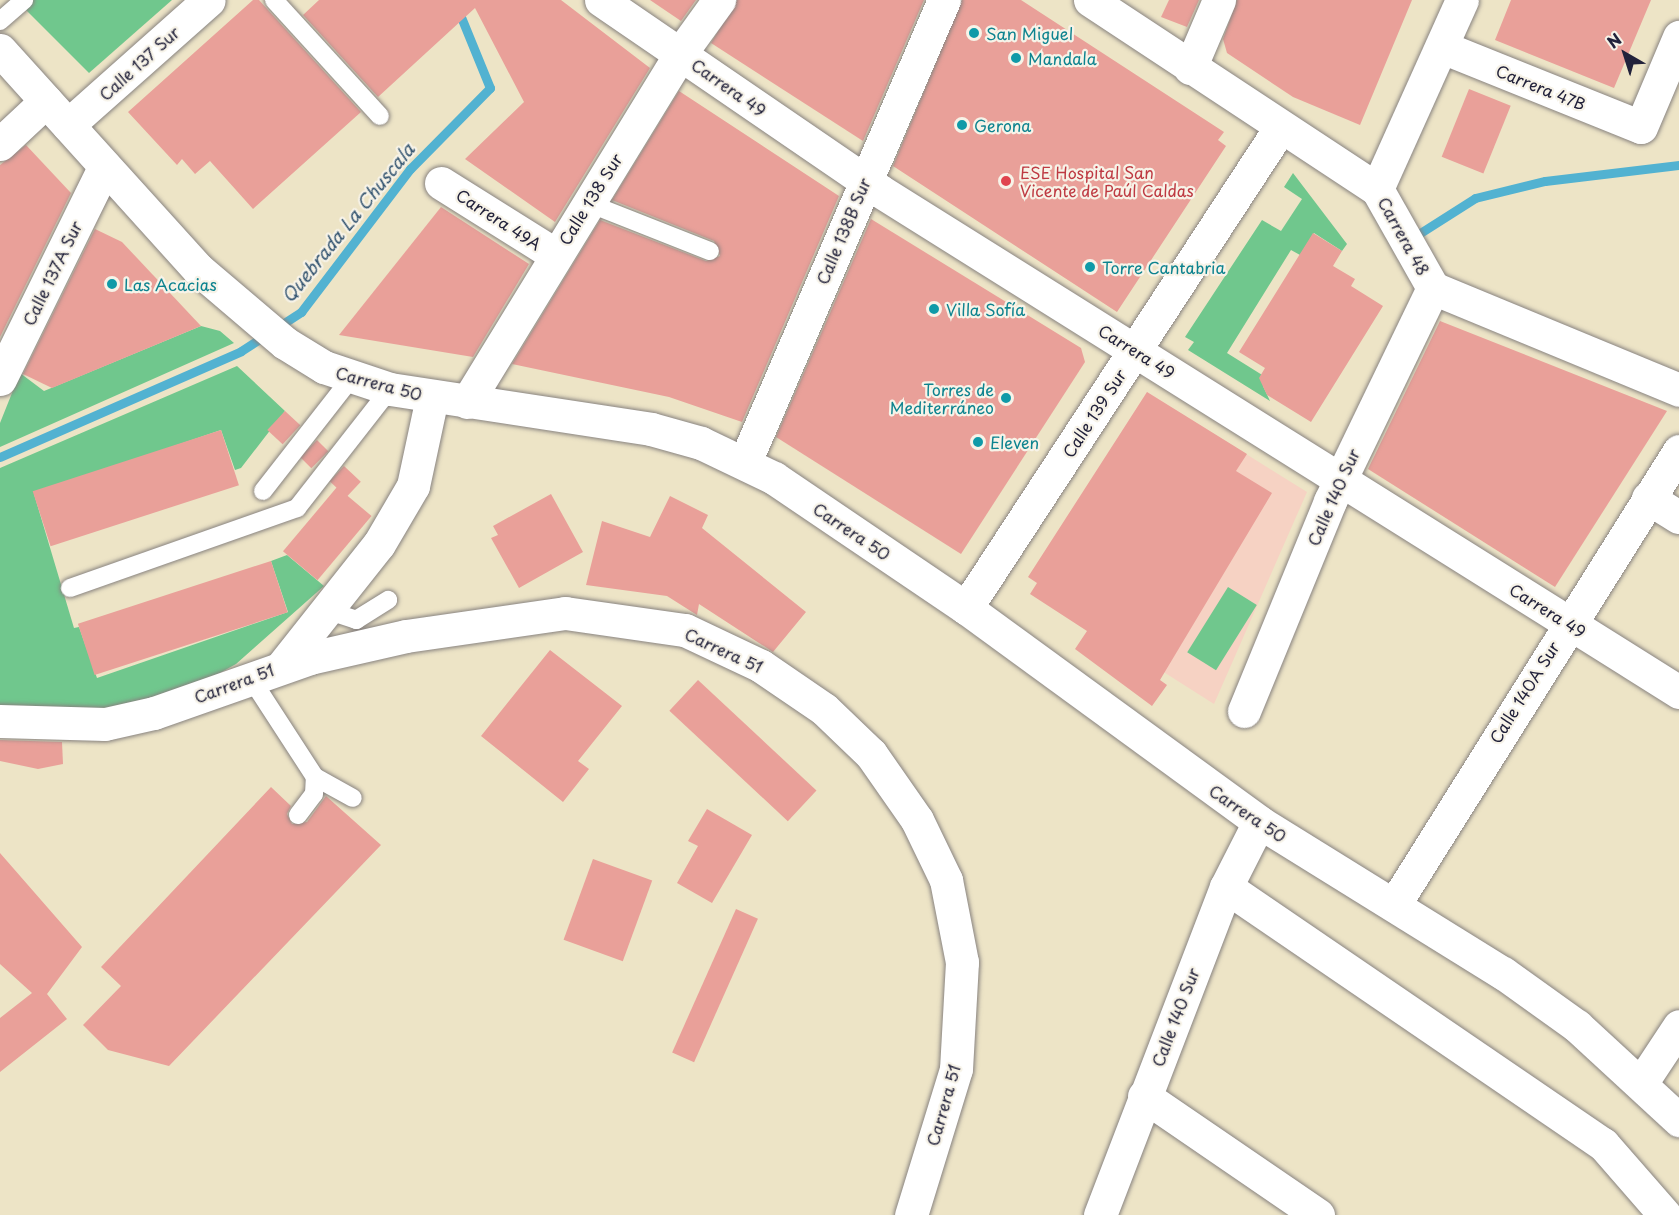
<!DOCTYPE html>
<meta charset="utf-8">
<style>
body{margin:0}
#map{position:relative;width:1679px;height:1215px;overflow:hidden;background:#ede4c6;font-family:"Playpen Sans",sans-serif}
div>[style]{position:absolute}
.built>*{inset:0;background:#f6d2c3}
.green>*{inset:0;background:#70c78d;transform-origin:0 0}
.stream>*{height:9px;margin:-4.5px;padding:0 4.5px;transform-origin:4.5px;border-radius:4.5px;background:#52b2d1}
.building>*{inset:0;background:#e9a099;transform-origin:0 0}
.roads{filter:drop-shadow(0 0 2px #888380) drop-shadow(0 0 2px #888380)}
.lane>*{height:18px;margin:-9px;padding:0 9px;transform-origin:9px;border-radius:9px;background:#fff}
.street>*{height:33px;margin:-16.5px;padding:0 16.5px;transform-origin:16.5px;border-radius:16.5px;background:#fff}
.secondary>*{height:33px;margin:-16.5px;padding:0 16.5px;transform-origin:16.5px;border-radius:16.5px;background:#fff}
.dots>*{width:16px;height:16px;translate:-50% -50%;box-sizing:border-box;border:3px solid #f7f3e8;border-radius:50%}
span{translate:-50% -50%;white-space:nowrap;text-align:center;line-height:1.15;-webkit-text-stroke:4.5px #f7f3e8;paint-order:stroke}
.culture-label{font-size:16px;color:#0d838f}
.left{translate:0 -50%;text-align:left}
.right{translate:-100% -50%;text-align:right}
.street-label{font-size:16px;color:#22223b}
.health-label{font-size:16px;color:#be3a42}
.water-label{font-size:18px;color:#335470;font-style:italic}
.north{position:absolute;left:1595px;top:24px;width:60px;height:60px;-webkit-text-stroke:4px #f7f3e8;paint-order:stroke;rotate:321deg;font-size:16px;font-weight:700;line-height:24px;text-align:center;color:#22223b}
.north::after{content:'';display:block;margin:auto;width:21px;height:27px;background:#22223b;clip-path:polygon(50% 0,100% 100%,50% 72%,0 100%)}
</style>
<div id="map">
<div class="built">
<i style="clip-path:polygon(1147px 392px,1307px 492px,1214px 704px,1088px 624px,1062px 527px)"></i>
</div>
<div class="green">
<i style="clip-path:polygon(16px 0,172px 0,89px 73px)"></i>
<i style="clip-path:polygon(1293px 173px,1347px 244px,1342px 251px,1314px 233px,1300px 255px,1291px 250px,1227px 353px,1267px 378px,1263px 386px,1270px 401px,1188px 350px,1194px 342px,1185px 337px,1262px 220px,1281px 231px,1302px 199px,1284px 187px)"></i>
<i style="clip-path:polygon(201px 326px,220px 331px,234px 343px,0 447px,0 423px,20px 373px,44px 391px)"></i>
<i style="clip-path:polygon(237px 366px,285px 411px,241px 468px,235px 470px,221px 430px,34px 494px,74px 628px,79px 627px,97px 678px,288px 612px,271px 561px,287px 555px,324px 586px,236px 664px,200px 684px,102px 714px,0 706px,0 468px)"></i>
<i style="left:1228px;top:587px;width:34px;height:77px;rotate:32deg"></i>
</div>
<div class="stream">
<i style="left:1417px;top:235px;width:69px;rotate:-32.5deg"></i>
<i style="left:1475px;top:198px;width:72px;rotate:-13.7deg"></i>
<i style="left:1545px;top:181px;width:135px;rotate:-6.8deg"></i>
<i style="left:0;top:457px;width:263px;rotate:-23.7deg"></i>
<i style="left:241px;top:351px;width:72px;rotate:-33deg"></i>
<i style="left:301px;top:312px;width:180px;rotate:-52.7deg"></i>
<i style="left:410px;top:169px;width:114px;rotate:-45.4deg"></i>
<i style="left:490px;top:88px;width:95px;rotate:-112.2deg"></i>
</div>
<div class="building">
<i style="clip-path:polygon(253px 0,259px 0,361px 112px,253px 209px,210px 161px,195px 174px,182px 159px,177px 165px,128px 112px)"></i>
<i style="clip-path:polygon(319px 0,561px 0,650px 68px,555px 222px,465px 159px,524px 102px,475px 8px,378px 97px,303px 15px)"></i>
<i style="clip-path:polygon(650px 0,696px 0,681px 21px)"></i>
<i style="clip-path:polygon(737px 0,924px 0,863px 141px,711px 43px)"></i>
<i style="clip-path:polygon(962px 0,1021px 0,1224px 132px,1218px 140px,1226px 146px,1117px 312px,893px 166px)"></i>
<i style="clip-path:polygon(1169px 0,1199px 0,1187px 27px,1161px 17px)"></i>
<i style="clip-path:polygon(1237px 0,1412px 0,1360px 125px,1293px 97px,1227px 53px,1223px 39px)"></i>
<i style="clip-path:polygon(1511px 0,1651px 0,1614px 88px,1495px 40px)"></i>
<i style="left:1469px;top:89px;width:45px;height:73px;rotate:22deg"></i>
<i style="clip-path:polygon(679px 91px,839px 196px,742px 422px,669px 397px,512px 364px,600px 220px,706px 261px,720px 256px,714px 241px,612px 200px)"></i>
<i style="clip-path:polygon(26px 145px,71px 193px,0 337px,0 165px)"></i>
<i style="clip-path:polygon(441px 207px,529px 264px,473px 357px,339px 335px)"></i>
<i style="clip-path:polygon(871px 219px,1081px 348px,1085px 362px,961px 554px,776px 437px)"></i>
<i style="clip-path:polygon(95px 229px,122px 242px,201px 326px,52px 388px,23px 374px)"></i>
<i style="clip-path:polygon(1313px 233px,1342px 251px,1333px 266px,1355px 279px,1351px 286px,1383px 306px,1311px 422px,1267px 395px,1259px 378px,1265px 368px,1239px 352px)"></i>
<i style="clip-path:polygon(1440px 321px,1667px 411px,1555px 587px,1368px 469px)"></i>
<i style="clip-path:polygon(1147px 392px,1247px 454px,1236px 471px,1272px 493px,1160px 680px,1167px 685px,1152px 706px,1075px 649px,1087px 631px,1030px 594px,1037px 583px,1028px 577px)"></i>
<i style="left:285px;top:411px;width:21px;height:26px;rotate:43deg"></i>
<i style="left:221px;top:430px;width:58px;height:198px;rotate:72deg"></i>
<i style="left:317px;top:440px;width:16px;height:24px;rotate:45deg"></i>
<i style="left:344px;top:466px;width:23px;height:21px;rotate:43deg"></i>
<i style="left:337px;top:487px;width:45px;height:84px;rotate:40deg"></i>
<i style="clip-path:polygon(551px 494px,583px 552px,519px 588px,491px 538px,498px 535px,493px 526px)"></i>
<i style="clip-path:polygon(670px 496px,708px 515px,702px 528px,806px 612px,773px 652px,699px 604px,697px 615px,667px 596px,586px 585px,602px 521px,650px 537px)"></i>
<i style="left:271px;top:561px;width:54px;height:203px;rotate:72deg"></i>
<i style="clip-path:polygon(550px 650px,622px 706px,578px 761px,589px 769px,563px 802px,481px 736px)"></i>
<i style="left:698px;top:680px;width:162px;height:42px;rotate:43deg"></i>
<i style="clip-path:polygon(0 740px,62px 742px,63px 764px,38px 769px,0 761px)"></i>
<i style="clip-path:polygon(271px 787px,291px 806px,287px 814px,292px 824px,307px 822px,326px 796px,381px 845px,169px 1066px,108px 1050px,83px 1025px,121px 986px,101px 967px)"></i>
<i style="clip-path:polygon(707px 809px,752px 835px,712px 903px,677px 883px,698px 846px,688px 841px)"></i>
<i style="clip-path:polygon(0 853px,82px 947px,47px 994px,67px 1019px,0 1072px,0 1018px,32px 993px,0 964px)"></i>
<i style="left:593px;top:859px;width:63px;height:86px;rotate:20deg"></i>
<i style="left:736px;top:909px;width:24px;height:157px;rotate:24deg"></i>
</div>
<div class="roads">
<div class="lane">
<i style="left:274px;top:0;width:157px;rotate:47.6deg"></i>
<i style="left:0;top:21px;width:32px;rotate:-41deg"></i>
<i style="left:588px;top:203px;width:131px;rotate:21.5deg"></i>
<i style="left:263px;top:491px;width:145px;rotate:-52deg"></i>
<i style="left:70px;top:588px;width:241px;rotate:-19.4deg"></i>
<i style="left:297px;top:508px;width:151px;rotate:-52deg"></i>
<i style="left:326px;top:610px;width:32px;rotate:18deg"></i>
<i style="left:356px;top:620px;width:38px;rotate:-32deg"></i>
<i style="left:250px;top:677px;width:119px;rotate:57deg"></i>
<i style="left:315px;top:777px;width:43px;rotate:28.9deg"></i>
<i style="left:298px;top:815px;width:26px;rotate:-53deg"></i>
<i style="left:314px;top:794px;width:17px;rotate:-87deg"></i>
</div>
<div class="street">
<i style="left:601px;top:0;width:338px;rotate:34.4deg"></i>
<i style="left:880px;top:191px;width:943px;rotate:32.09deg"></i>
<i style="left:1090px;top:0;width:344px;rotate:33.4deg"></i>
<i style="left:1377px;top:189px;width:114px;rotate:60.5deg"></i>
<i style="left:1433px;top:288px;width:266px;rotate:22.5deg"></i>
<i style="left:1442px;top:47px;width:214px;rotate:21.9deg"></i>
<i style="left:1641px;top:127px;width:98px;rotate:-67.1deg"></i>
<i style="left:1190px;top:68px;width:74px;rotate:-66.9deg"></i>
<i style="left:68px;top:125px;width:188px;rotate:-41.6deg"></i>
<i style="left:0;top:144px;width:63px;rotate:-43.1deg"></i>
<i style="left:441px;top:183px;width:136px;rotate:32.1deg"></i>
<i style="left:1377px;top:189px;width:207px;rotate:-65.8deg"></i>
<i style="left:0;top:379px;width:237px;rotate:-63.8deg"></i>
<i style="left:467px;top:402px;width:408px;rotate:-58.5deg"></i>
<i style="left:680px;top:54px;width:67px;rotate:-54.2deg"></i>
<i style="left:745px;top:462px;width:503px;rotate:-66.7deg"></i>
<i style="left:1648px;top:498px;width:36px;rotate:32deg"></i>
<i style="left:966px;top:608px;width:574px;rotate:-56.81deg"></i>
<i style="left:283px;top:665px;width:154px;rotate:-51.6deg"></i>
<i style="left:379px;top:544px;width:67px;rotate:-59.6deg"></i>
<i style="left:413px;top:486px;width:91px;rotate:-77.9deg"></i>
<i style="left:1244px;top:711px;width:227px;rotate:-67.7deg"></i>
<i style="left:1330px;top:501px;width:237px;rotate:-64.2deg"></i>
<i style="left:0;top:721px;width:105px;rotate:1.6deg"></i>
<i style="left:105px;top:724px;width:50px;rotate:-12.7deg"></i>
<i style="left:154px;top:713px;width:165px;rotate:-19.4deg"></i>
<i style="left:310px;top:658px;width:98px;rotate:-12.9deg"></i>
<i style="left:406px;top:636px;width:161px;rotate:-8.2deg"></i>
<i style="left:565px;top:613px;width:121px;rotate:8.1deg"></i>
<i style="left:685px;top:630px;width:84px;rotate:25.3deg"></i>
<i style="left:761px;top:666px;width:76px;rotate:34.3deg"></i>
<i style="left:824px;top:709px;width:65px;rotate:43.8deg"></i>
<i style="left:871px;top:754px;width:80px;rotate:55.1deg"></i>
<i style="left:917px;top:820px;width:67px;rotate:64.2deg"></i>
<i style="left:946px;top:880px;width:84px;rotate:79deg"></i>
<i style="left:962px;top:962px;width:107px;rotate:93.2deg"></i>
<i style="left:956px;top:1069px;width:153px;rotate:107.1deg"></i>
<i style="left:1226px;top:887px;width:456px;rotate:34.3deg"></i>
<i style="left:1603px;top:1144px;width:94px;rotate:48.9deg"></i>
<i style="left:1394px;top:905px;width:536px;rotate:-57.88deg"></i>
<i style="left:1642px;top:1082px;width:67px;rotate:-56.5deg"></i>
<i style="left:1144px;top:1096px;width:211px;rotate:34.4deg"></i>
<i style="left:1100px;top:1215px;width:351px;rotate:-69deg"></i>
<i style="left:1226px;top:887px;width:73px;rotate:-63.1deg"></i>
</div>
<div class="secondary">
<i style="left:0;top:50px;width:295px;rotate:47.9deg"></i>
<i style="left:198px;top:269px;width:114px;rotate:40.4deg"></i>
<i style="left:285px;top:343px;width:46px;rotate:31.6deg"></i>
<i style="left:324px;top:367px;width:70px;rotate:18.4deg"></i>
<i style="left:390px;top:389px;width:264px;rotate:8.7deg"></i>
<i style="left:651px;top:429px;width:52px;rotate:15.6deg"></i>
<i style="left:701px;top:443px;width:81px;rotate:25.6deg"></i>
<i style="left:774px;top:478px;width:232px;rotate:34.1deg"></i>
<i style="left:966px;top:608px;width:363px;rotate:36.1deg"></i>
<i style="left:1259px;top:822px;width:287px;rotate:31.8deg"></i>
<i style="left:1503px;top:973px;width:91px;rotate:35.6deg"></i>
<i style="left:1577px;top:1026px;width:139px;rotate:42.7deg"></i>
</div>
</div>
<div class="dots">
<i style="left:974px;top:33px;background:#0f9aa8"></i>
<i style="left:1016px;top:58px;background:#0f9aa8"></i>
<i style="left:962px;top:125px;background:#0f9aa8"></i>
<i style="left:1006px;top:181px;background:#e0444e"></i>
<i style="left:1090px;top:267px;background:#0f9aa8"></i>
<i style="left:112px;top:284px;background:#0f9aa8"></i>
<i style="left:934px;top:309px;background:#0f9aa8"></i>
<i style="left:1006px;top:398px;background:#0f9aa8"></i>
<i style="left:978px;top:442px;background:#0f9aa8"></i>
</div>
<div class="culture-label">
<span class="left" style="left:986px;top:33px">San Miguel</span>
<span class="left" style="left:1028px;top:58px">Mandala</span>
<span class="left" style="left:974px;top:125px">Gerona</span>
<span class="left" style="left:1102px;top:267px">Torre Cantabria</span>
<span class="left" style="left:124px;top:284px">Las Acacias</span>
<span class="left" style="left:946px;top:309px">Villa Sofía</span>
<span class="right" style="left:994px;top:398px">Torres de<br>Mediterráneo</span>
<span class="left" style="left:990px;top:442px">Eleven</span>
</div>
<div class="street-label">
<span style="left:139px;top:63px;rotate:-42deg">Calle 137 Sur</span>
<span style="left:729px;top:87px;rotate:35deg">Carrera 49</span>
<span style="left:1541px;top:87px;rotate:22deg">Carrera 47B</span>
<span style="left:590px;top:199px;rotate:-58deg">Calle 138 Sur</span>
<span style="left:499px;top:219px;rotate:33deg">Carrera 49A</span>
<span style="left:843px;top:231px;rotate:-67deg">Calle 138B Sur</span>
<span style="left:1404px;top:236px;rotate:61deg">Carrera 48</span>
<span style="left:52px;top:273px;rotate:-64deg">Calle 137A Sur</span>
<span style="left:1137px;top:351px;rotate:32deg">Carrera 49</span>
<span style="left:379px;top:383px;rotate:15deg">Carrera 50</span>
<span style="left:1094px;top:413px;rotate:-57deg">Calle 139 Sur</span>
<span style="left:1333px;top:497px;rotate:-66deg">Calle 140 Sur</span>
<span style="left:852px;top:531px;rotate:34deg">Carrera 50</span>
<span style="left:1548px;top:610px;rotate:32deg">Carrera 49</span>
<span style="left:724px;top:650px;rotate:25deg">Carrera 51</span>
<span style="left:234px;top:683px;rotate:-20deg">Carrera 51</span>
<span style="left:1524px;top:692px;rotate:-58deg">Calle 140A Sur</span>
<span style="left:1248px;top:813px;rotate:34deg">Carrera 50</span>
<span style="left:1175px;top:1017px;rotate:-69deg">Calle 140 Sur</span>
<span style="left:943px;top:1105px;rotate:-74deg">Carrera 51</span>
</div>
<div class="health-label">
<span class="left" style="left:1020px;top:181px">ESE Hospital San<br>Vicente de Paúl Caldas</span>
</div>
<div class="water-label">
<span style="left:348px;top:223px;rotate:-51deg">Quebrada La Chuscala</span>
</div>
<div class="north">N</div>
</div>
